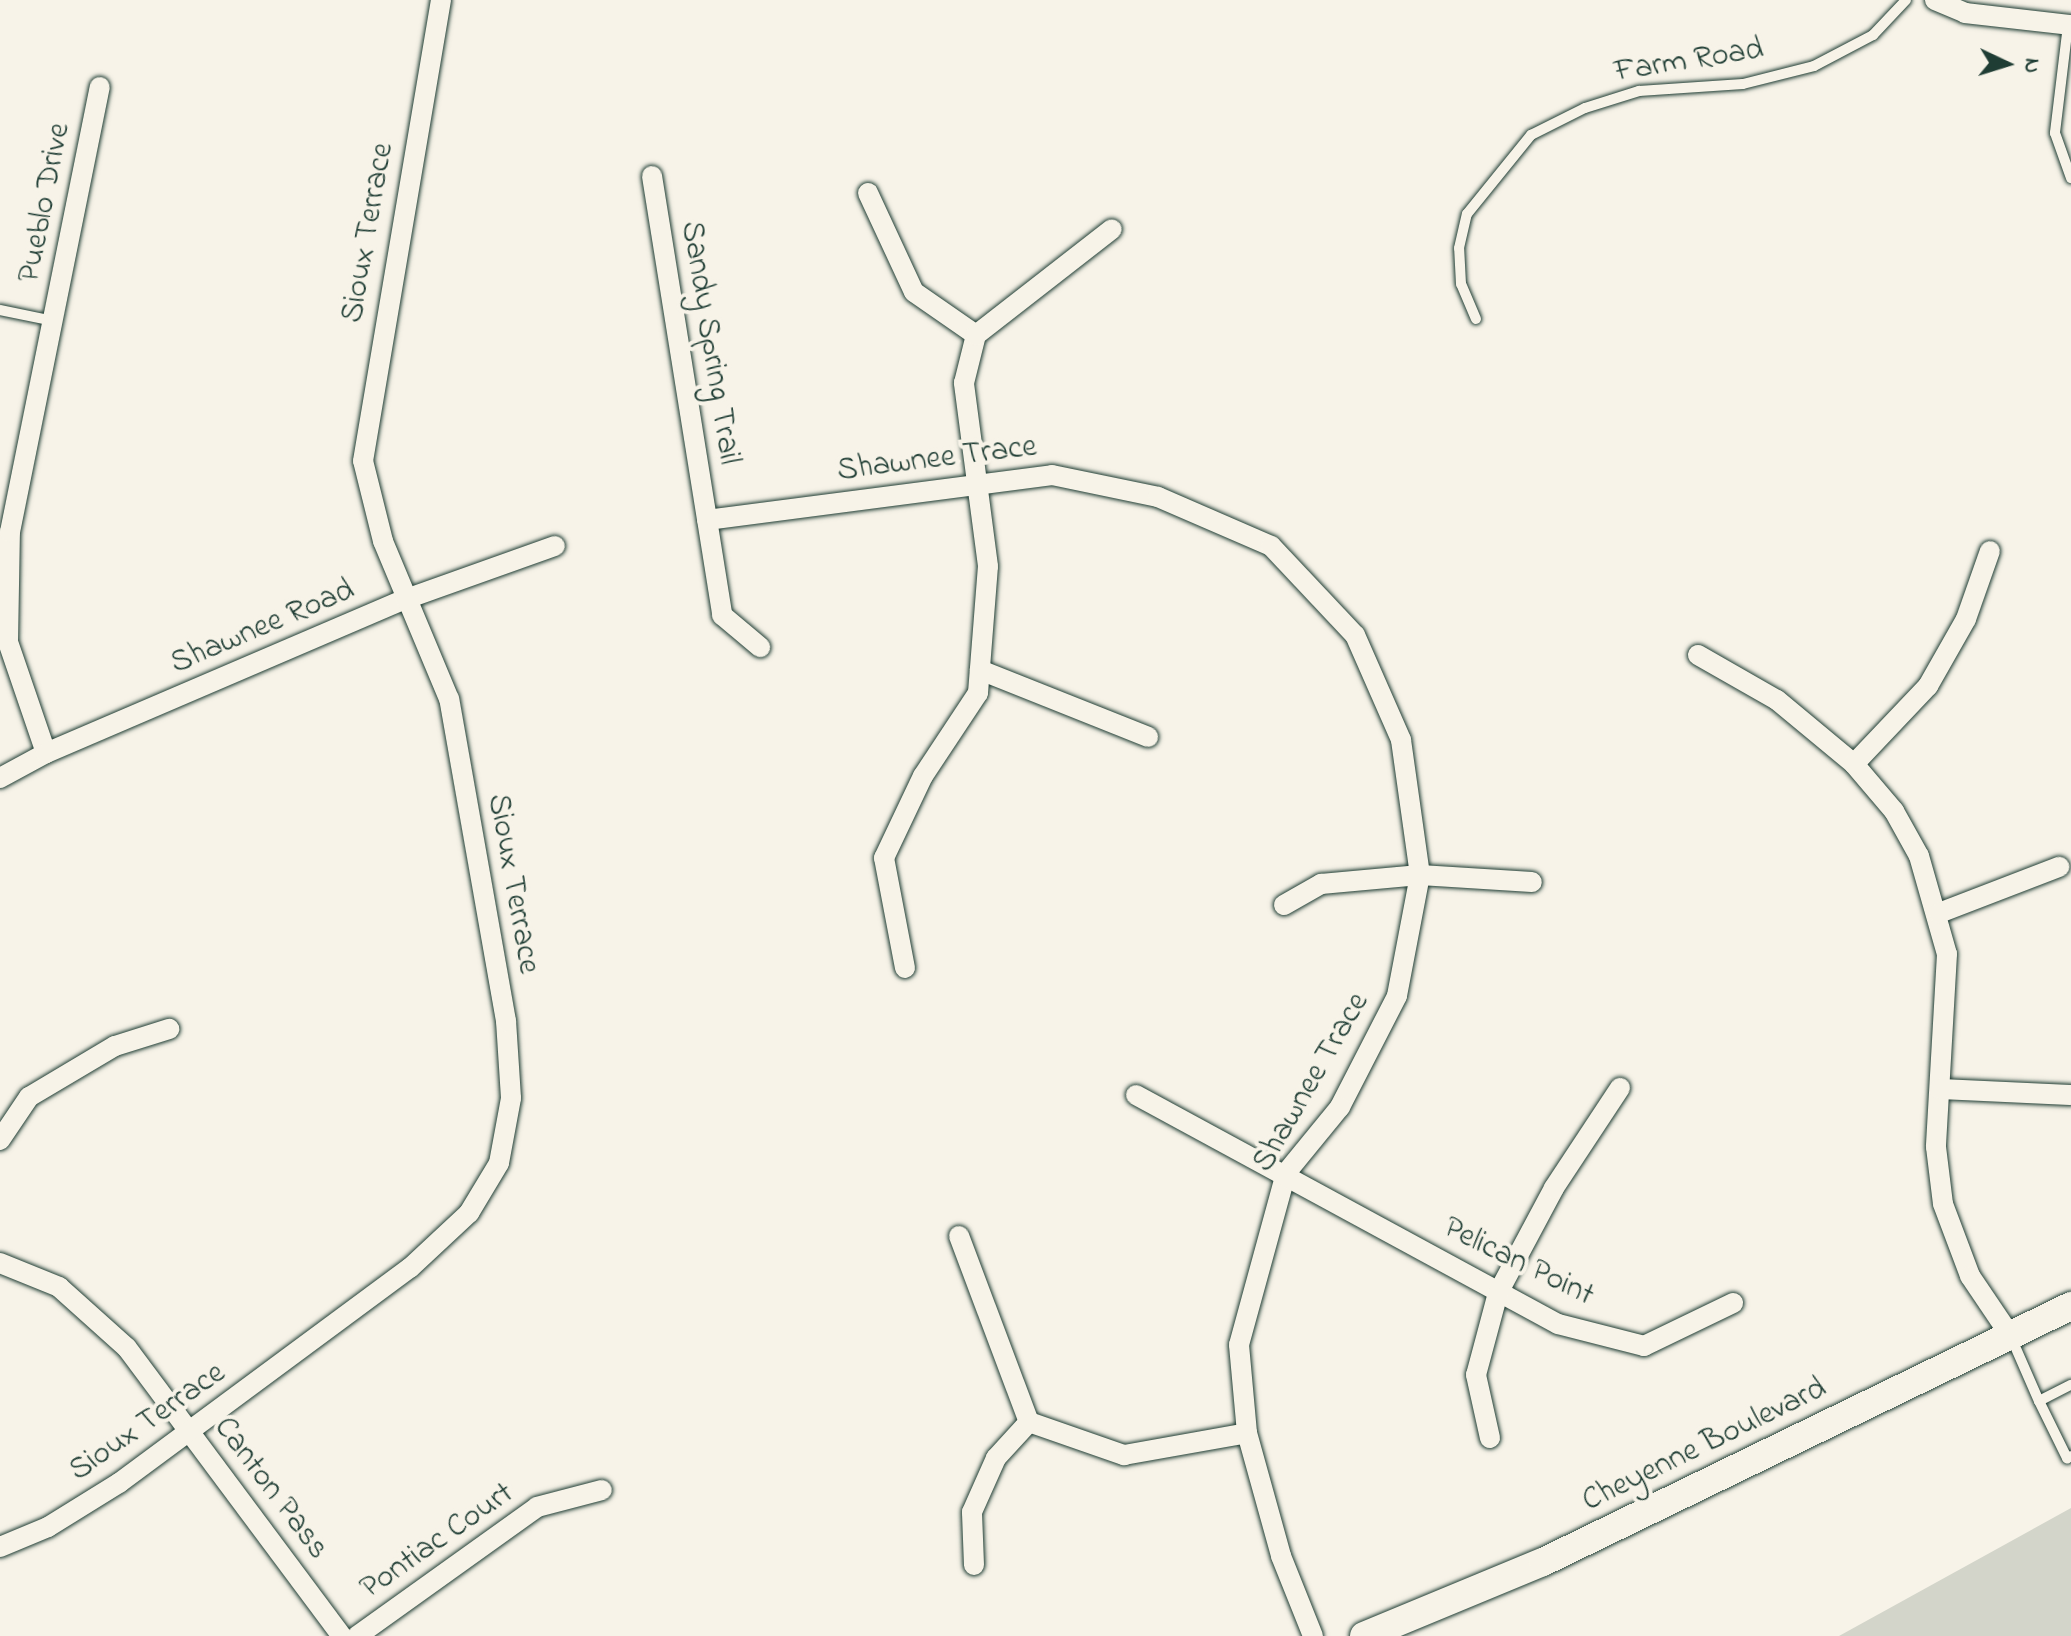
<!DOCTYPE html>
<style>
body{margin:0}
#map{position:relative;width:2071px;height:1636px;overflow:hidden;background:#f7f3e8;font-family:"Indie Flower",sans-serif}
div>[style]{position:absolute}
.green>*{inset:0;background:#d3d5ca}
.roads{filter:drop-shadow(0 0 2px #1f3d34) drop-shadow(0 0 2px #1f3d34)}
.lane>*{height:10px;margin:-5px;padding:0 5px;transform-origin:5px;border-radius:5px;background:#f7f3e8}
.street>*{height:20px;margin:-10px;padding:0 10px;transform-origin:10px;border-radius:10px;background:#f7f3e8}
.secondary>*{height:28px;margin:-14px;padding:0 14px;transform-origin:14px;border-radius:14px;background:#f7f3e8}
span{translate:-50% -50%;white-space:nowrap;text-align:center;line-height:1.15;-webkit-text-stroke:8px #f7f3e8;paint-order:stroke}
.street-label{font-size:32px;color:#1f3d34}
.north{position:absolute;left:1967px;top:24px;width:80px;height:80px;-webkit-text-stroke:6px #f7f3e8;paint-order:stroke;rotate:94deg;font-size:22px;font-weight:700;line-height:32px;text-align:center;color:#1f3d34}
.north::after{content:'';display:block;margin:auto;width:28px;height:36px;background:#1f3d34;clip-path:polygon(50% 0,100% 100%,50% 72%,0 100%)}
</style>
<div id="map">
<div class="green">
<i style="clip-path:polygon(2071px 1508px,2071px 1636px,1839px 1636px)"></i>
</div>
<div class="roads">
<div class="lane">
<i style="left:2068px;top:25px;width:109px;rotate:96.9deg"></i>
<i style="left:2055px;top:133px;width:48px;rotate:70.4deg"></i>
<i style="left:0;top:310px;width:54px;rotate:11.7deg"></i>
<i style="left:1476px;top:319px;width:38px;rotate:-113deg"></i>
<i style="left:1461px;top:284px;width:36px;rotate:-93deg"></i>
<i style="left:1459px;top:248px;width:35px;rotate:-77deg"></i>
<i style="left:1467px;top:214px;width:102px;rotate:-51deg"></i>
<i style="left:1531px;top:135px;width:60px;rotate:-26.6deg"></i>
<i style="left:1585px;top:108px;width:57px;rotate:-17.5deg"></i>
<i style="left:1639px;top:91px;width:104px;rotate:-3.9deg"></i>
<i style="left:1743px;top:84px;width:73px;rotate:-14.2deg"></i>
<i style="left:1814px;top:66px;width:67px;rotate:-27.7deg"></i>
<i style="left:1873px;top:35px;width:48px;rotate:-46.7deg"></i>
<i style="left:2011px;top:1337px;width:70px;rotate:66.4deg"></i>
<i style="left:2039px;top:1401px;width:36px;rotate:-27deg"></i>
<i style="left:2039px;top:1401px;width:64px;rotate:63.8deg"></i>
<i style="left:2067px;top:1458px;width:4px;rotate:-27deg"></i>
</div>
<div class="street">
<i style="left:1935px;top:0;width:33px;rotate:23deg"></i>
<i style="left:1965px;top:13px;width:107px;rotate:6.5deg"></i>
<i style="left:652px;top:176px;width:445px;rotate:80.9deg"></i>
<i style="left:722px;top:615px;width:50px;rotate:40.1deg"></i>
<i style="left:868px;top:193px;width:109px;rotate:65.1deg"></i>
<i style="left:914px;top:292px;width:75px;rotate:34.7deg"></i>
<i style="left:707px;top:520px;width:348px;rotate:-7.4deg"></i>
<i style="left:1052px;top:475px;width:108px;rotate:11.7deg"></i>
<i style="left:1158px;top:497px;width:123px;rotate:23.4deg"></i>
<i style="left:1271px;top:546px;width:122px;rotate:46.7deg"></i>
<i style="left:1355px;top:635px;width:115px;rotate:66.3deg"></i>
<i style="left:1401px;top:740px;width:136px;rotate:82deg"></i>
<i style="left:1420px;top:875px;width:123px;rotate:100.8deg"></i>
<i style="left:1397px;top:996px;width:125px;rotate:117.2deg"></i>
<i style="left:1340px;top:1107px;width:85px;rotate:129.3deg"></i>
<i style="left:1286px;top:1173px;width:178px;rotate:105.3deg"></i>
<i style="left:1239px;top:1345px;width:88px;rotate:84.8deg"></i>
<i style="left:1247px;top:1433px;width:128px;rotate:74.5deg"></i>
<i style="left:1281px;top:1556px;width:86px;rotate:68.2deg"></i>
<i style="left:1698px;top:655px;width:91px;rotate:29.7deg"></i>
<i style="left:1777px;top:700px;width:100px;rotate:39.7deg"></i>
<i style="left:1854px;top:764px;width:62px;rotate:49.6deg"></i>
<i style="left:1894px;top:811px;width:51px;rotate:60.9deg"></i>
<i style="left:1919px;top:856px;width:102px;rotate:74.1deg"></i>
<i style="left:1947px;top:954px;width:193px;rotate:93.3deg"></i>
<i style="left:1936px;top:1147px;width:57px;rotate:83deg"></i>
<i style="left:1943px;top:1204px;width:77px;rotate:69.4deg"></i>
<i style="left:1970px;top:1276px;width:71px;rotate:55.9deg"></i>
<i style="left:980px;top:670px;width:181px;rotate:21.7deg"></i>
<i style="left:46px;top:753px;width:117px;rotate:-108.9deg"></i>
<i style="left:8px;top:642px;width:110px;rotate:-89deg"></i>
<i style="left:10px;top:532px;width:454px;rotate:-78.6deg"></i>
<i style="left:1854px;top:764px;width:108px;rotate:-46.5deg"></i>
<i style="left:1928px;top:686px;width:77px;rotate:-60.4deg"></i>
<i style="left:1966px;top:619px;width:72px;rotate:-70.6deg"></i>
<i style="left:0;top:778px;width:52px;rotate:-28.5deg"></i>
<i style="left:46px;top:753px;width:392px;rotate:-23.2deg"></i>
<i style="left:406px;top:599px;width:158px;rotate:-19.6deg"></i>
<i style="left:1284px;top:905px;width:43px;rotate:-29.6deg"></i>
<i style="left:1321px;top:884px;width:99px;rotate:-5.2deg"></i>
<i style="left:1420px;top:875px;width:112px;rotate:3.6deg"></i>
<i style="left:1939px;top:913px;width:129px;rotate:-21deg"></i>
<i style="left:905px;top:968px;width:112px;rotate:-100.8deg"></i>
<i style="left:884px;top:858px;width:91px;rotate:-64.6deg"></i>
<i style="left:923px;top:776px;width:100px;rotate:-56.5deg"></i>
<i style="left:978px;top:693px;width:127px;rotate:-85.5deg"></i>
<i style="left:988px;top:566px;width:185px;rotate:-97.5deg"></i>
<i style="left:964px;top:383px;width:49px;rotate:-76deg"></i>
<i style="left:976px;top:335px;width:172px;rotate:-37.9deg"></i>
<i style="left:1940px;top:1089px;width:131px;rotate:2.6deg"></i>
<i style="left:1136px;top:1095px;width:480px;rotate:28.5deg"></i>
<i style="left:1558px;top:1324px;width:89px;rotate:14.3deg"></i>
<i style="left:1644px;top:1346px;width:99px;rotate:-25.8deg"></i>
<i style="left:0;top:1140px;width:52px;rotate:-56deg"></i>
<i style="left:29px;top:1097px;width:100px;rotate:-30.7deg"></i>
<i style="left:115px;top:1046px;width:57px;rotate:-17.5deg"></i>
<i style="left:959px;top:1236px;width:199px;rotate:69.4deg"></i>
<i style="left:1029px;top:1422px;width:101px;rotate:19.2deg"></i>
<i style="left:1124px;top:1455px;width:125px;rotate:-10.1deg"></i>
<i style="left:0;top:1263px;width:64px;rotate:22.1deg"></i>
<i style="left:59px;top:1287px;width:91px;rotate:41.9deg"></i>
<i style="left:127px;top:1348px;width:359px;rotate:53.3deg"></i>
<i style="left:1490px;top:1438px;width:65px;rotate:-102.5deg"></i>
<i style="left:1476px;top:1375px;width:85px;rotate:-75deg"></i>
<i style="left:1498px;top:1293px;width:119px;rotate:-61.9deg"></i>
<i style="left:1554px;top:1188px;width:120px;rotate:-56.6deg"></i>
<i style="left:0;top:1547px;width:52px;rotate:-22.6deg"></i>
<i style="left:48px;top:1527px;width:84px;rotate:-31.8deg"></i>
<i style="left:119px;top:1483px;width:362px;rotate:-36.5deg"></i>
<i style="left:410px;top:1268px;width:81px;rotate:-43deg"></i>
<i style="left:469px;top:1213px;width:58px;rotate:-59deg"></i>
<i style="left:499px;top:1163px;width:66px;rotate:-79.5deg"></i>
<i style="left:511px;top:1098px;width:77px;rotate:-93.7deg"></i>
<i style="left:506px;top:1021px;width:327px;rotate:-100deg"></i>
<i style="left:449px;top:699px;width:171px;rotate:-112.7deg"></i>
<i style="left:383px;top:541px;width:82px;rotate:-104deg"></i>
<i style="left:363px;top:461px;width:468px;rotate:-80.4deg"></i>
<i style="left:974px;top:1565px;width:53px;rotate:-92.2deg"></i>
<i style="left:972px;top:1512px;width:59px;rotate:-66deg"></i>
<i style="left:996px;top:1458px;width:49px;rotate:-47.5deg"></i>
<i style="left:357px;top:1636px;width:221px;rotate:-35.6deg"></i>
<i style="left:537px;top:1507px;width:67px;rotate:-14.7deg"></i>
</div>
<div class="secondary">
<i style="left:1364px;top:1636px;width:194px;rotate:-22.5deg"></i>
<i style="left:1543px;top:1562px;width:587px;rotate:-25.87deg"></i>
</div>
</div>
<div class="street-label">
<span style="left:1689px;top:62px;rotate:-9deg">Farm Road</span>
<span style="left:46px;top:203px;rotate:-79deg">Pueblo Drive</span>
<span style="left:369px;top:233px;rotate:-80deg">Sioux Terrace</span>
<span style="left:709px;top:343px;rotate:81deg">Sandy Spring Trail</span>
<span style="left:937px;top:460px;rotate:-7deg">Shawnee Trace</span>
<span style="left:263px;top:628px;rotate:-23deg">Shawnee Road</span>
<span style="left:512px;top:884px;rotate:80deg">Sioux Terrace</span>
<span style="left:1312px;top:1083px;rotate:-60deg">Shawnee Trace</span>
<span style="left:1518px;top:1263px;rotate:26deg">Pelican Point</span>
<span style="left:148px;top:1423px;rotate:-35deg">Sioux Terrace</span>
<span style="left:1705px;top:1446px;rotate:-26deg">Cheyenne Boulevard</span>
<span style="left:270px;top:1489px;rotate:53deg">Canton Pass</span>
<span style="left:438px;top:1542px;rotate:-35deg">Pontiac Court</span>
</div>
<div class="north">N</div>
</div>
